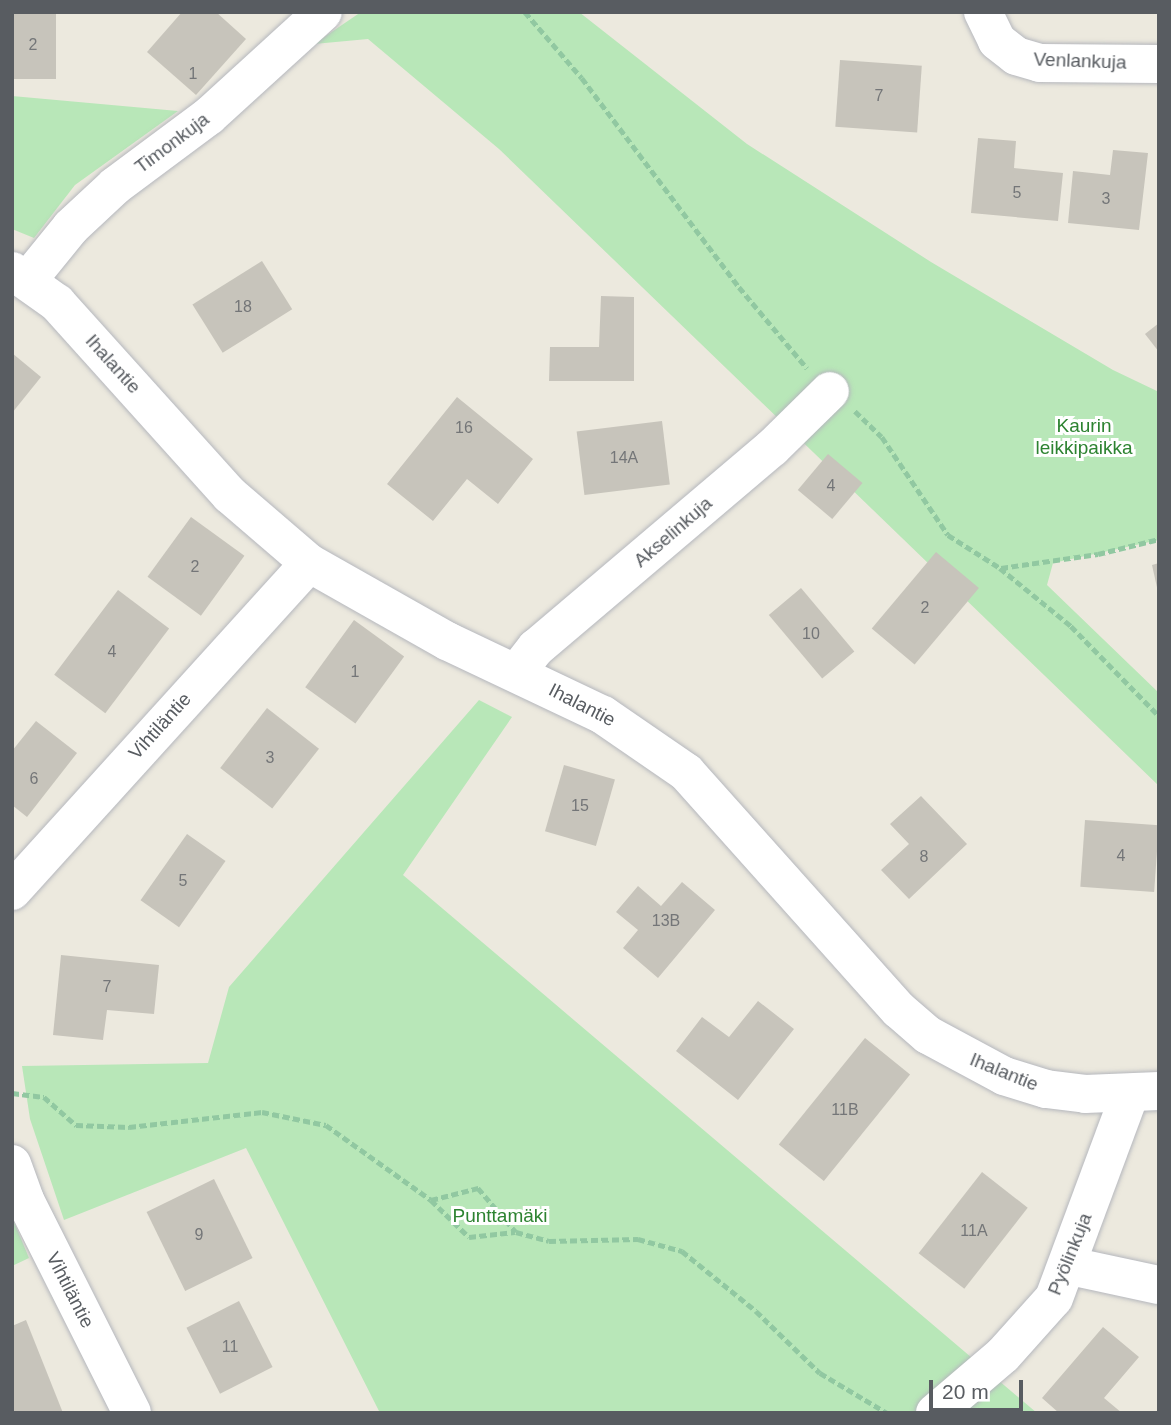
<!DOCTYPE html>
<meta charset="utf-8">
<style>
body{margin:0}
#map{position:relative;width:1171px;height:1425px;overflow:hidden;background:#ece9de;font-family:Arial,sans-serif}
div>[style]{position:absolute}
.green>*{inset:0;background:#b8e7b8}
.building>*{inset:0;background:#c7c4bb;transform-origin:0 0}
.path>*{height:4.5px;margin-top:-2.25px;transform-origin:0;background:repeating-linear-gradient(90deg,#91c8a1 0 7px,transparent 0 10.5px)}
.roads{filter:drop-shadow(0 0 2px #b5b7bd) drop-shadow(0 0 2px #b5b7bd)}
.minor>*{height:38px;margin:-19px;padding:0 19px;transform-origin:19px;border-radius:19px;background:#fff}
span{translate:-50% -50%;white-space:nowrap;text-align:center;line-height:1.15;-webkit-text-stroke:6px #fff;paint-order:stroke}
.number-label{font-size:16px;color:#747678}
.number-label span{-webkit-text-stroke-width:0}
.street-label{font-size:19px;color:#585c61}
.park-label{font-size:19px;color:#2d8331}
.frame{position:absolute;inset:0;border:14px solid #585c61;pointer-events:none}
.scale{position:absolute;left:929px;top:1380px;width:94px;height:32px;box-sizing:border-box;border:4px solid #585c61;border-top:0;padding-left:9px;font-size:21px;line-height:24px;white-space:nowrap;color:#585c61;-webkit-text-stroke:5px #fff;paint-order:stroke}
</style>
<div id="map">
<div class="green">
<i style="clip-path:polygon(361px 12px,579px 12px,747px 144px,931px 262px,1113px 370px,1159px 392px,1159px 540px,1053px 563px,1047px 585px,1159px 693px,1159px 786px,499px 149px,368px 39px,314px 44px)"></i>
<i style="clip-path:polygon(12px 96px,178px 111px,75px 185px,34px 238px,12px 229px)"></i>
<i style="clip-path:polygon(479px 700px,512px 717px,403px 875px,1037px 1413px,380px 1413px,246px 1148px,64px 1220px,30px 1119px,22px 1066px,208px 1063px,229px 987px)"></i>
<i style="clip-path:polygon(12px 1217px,29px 1258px,12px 1266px)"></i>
</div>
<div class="building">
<i style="left:12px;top:12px;width:44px;height:67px"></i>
<i style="clip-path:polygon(182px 12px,216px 12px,246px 39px,196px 95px,147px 52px)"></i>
<i style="left:840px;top:60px;width:82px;height:67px;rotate:4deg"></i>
<i style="clip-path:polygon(978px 138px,1016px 141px,1014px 168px,1063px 173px,1058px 221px,971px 213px)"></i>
<i style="clip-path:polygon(1113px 150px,1148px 153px,1139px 230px,1068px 223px,1073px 171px,1110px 175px)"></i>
<i style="left:262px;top:261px;width:57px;height:82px;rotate:58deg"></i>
<i style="clip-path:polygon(601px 296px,634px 297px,634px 381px,549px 381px,550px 347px,599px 347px)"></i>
<i style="clip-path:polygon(1159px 323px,1159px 352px,1145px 334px)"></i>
<i style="clip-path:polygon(12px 353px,41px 377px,12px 413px)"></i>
<i style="clip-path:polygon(457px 397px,533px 459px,498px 504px,467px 479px,433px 521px,387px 484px)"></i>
<i style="left:662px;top:421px;width:64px;height:86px;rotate:83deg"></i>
<i style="left:828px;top:454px;width:45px;height:47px;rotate:40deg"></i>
<i style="left:191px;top:517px;width:66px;height:74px;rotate:36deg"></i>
<i style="left:936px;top:552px;width:56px;height:100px;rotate:40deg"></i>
<i style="clip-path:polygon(1159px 563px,1159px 592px,1158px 592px,1152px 565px)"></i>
<i style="left:801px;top:588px;width:83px;height:42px;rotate:50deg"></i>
<i style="left:118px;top:590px;width:64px;height:106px;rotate:37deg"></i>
<i style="left:354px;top:620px;width:62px;height:83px;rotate:36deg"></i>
<i style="left:267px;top:708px;width:66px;height:76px;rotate:38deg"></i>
<i style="clip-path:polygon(36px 721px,77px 753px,27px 817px,12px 805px,12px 751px)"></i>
<i style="left:564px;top:765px;width:53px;height:69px;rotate:16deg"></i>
<i style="clip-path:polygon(921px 796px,967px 844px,909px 899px,881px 870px,909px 844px,890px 824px)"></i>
<i style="left:1085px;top:820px;width:74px;height:67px;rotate:4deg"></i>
<i style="left:187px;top:834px;width:47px;height:81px;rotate:35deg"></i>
<i style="clip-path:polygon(682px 882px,715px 910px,658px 978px,623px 948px,638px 930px,616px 912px,638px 886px,661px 906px)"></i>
<i style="clip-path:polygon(61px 955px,159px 965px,154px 1014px,107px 1010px,103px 1040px,53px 1035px)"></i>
<i style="clip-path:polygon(758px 1001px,794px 1029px,738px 1100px,676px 1051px,702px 1017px,729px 1037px)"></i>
<i style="left:865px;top:1038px;width:58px;height:137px;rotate:39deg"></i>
<i style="left:982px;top:1172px;width:58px;height:103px;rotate:38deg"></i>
<i style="left:214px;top:1179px;width:88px;height:75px;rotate:64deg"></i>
<i style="left:239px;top:1301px;width:74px;height:59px;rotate:63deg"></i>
<i style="clip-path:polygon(26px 1320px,63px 1413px,12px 1413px,12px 1326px)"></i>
<i style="clip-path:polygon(1103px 1327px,1139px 1357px,1104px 1398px,1122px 1413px,1059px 1413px,1042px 1398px)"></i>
</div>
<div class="path">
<i style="left:525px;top:12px;width:87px;rotate:49.2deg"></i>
<i style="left:582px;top:78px;width:261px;rotate:53.1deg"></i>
<i style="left:739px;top:287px;width:106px;rotate:50deg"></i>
<i style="left:855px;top:411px;width:37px;rotate:44deg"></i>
<i style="left:882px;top:437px;width:118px;rotate:56deg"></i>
<i style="left:948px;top:535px;width:62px;rotate:32.4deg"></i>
<i style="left:1000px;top:568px;width:92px;rotate:39.2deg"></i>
<i style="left:1071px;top:626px;width:126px;rotate:45.6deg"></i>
<i style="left:1001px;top:568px;width:98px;rotate:-8.2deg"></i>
<i style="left:1098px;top:554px;width:63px;rotate:-13.8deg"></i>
<i style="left:12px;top:1093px;width:32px;rotate:7deg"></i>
<i style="left:44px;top:1097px;width:43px;rotate:41.2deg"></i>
<i style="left:76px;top:1125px;width:53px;rotate:2.2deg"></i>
<i style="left:129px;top:1127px;width:134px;rotate:-6.4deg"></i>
<i style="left:262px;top:1112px;width:65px;rotate:11.5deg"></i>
<i style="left:326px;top:1125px;width:129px;rotate:35.5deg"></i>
<i style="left:431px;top:1200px;width:49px;rotate:-14.3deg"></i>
<i style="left:478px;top:1188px;width:58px;rotate:49.2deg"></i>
<i style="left:516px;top:1232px;width:34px;rotate:15deg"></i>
<i style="left:549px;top:1241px;width:89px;rotate:-1.3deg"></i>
<i style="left:638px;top:1239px;width:46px;rotate:15.3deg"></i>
<i style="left:682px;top:1251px;width:95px;rotate:39deg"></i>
<i style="left:756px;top:1311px;width:89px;rotate:44.1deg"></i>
<i style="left:820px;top:1373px;width:78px;rotate:30.8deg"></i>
<i style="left:431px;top:1200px;width:53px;rotate:44.2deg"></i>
<i style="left:469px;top:1237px;width:46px;rotate:-6.2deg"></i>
</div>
<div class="roads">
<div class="minor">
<i style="left:983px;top:12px;width:32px;rotate:64deg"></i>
<i style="left:997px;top:41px;width:24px;rotate:38deg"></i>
<i style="left:1016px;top:56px;width:25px;rotate:16deg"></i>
<i style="left:1040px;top:63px;width:119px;rotate:0.5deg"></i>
<i style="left:12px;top:271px;width:55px;rotate:35.4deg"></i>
<i style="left:57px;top:303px;width:258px;rotate:48deg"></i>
<i style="left:230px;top:495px;width:104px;rotate:40.7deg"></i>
<i style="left:309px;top:563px;width:159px;rotate:29.5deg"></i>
<i style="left:447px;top:641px;width:173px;rotate:25.4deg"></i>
<i style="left:603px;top:715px;width:101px;rotate:34.5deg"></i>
<i style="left:686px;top:772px;width:319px;rotate:48.2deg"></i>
<i style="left:899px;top:1010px;width:38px;rotate:41deg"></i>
<i style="left:928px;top:1035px;width:86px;rotate:28.3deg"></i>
<i style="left:1004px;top:1076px;width:44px;rotate:17.2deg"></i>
<i style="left:1046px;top:1089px;width:39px;rotate:7deg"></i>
<i style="left:1085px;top:1094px;width:74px;rotate:-2.3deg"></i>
<i style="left:28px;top:280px;width:68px;rotate:-50.9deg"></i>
<i style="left:71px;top:227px;width:60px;rotate:-43deg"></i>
<i style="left:115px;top:186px;width:117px;rotate:-36.7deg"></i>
<i style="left:209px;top:116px;width:154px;rotate:-42.4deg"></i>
<i style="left:517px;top:672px;width:31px;rotate:-52deg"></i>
<i style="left:536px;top:648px;width:309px;rotate:-40.3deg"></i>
<i style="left:772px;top:448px;width:81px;rotate:-44.5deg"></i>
<i style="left:12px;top:891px;width:442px;rotate:-47.8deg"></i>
<i style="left:12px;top:1164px;width:38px;rotate:70deg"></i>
<i style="left:25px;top:1200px;width:238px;rotate:63.3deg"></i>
<i style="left:1070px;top:1266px;width:91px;rotate:12.1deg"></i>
<i style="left:935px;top:1413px;width:89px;rotate:-40.5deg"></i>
<i style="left:1003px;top:1355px;width:76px;rotate:-48.2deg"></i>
<i style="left:1054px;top:1298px;width:218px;rotate:-69.6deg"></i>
</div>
</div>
<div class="number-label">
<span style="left:33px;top:45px">2</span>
<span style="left:193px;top:74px">1</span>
<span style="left:879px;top:96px">7</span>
<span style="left:1017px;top:193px">5</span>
<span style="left:1106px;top:199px">3</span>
<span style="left:243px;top:307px">18</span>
<span style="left:464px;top:428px">16</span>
<span style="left:624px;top:458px">14A</span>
<span style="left:831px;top:486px">4</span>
<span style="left:195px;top:567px">2</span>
<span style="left:925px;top:608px">2</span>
<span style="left:811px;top:634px">10</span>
<span style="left:112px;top:652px">4</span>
<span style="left:355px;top:672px">1</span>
<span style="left:270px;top:758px">3</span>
<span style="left:34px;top:779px">6</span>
<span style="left:580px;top:806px">15</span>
<span style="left:1121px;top:856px">4</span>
<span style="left:924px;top:857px">8</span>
<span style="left:183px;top:881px">5</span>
<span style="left:666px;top:921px">13B</span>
<span style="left:107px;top:987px">7</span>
<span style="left:845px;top:1110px">11B</span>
<span style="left:974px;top:1231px">11A</span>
<span style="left:199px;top:1235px">9</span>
<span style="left:230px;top:1347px">11</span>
</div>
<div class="street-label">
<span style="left:1080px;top:61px;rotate:2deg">Venlankuja</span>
<span style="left:172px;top:143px;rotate:-37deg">Timonkuja</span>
<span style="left:113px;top:364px;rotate:48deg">Ihalantie</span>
<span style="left:673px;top:532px;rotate:-41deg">Akselinkuja</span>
<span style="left:582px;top:705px;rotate:27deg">Ihalantie</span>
<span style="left:160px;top:726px;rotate:-48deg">Vihtiläntie</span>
<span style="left:1004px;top:1072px;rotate:22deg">Ihalantie</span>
<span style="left:1070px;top:1254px;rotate:-68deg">Pyölinkuja</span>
<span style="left:70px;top:1290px;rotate:63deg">Vihtiläntie</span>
</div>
<div class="park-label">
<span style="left:1084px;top:437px">Kaurin<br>leikkipaikka</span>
<span style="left:500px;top:1216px">Punttamäki</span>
</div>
<div class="frame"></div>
<div class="scale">20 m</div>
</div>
